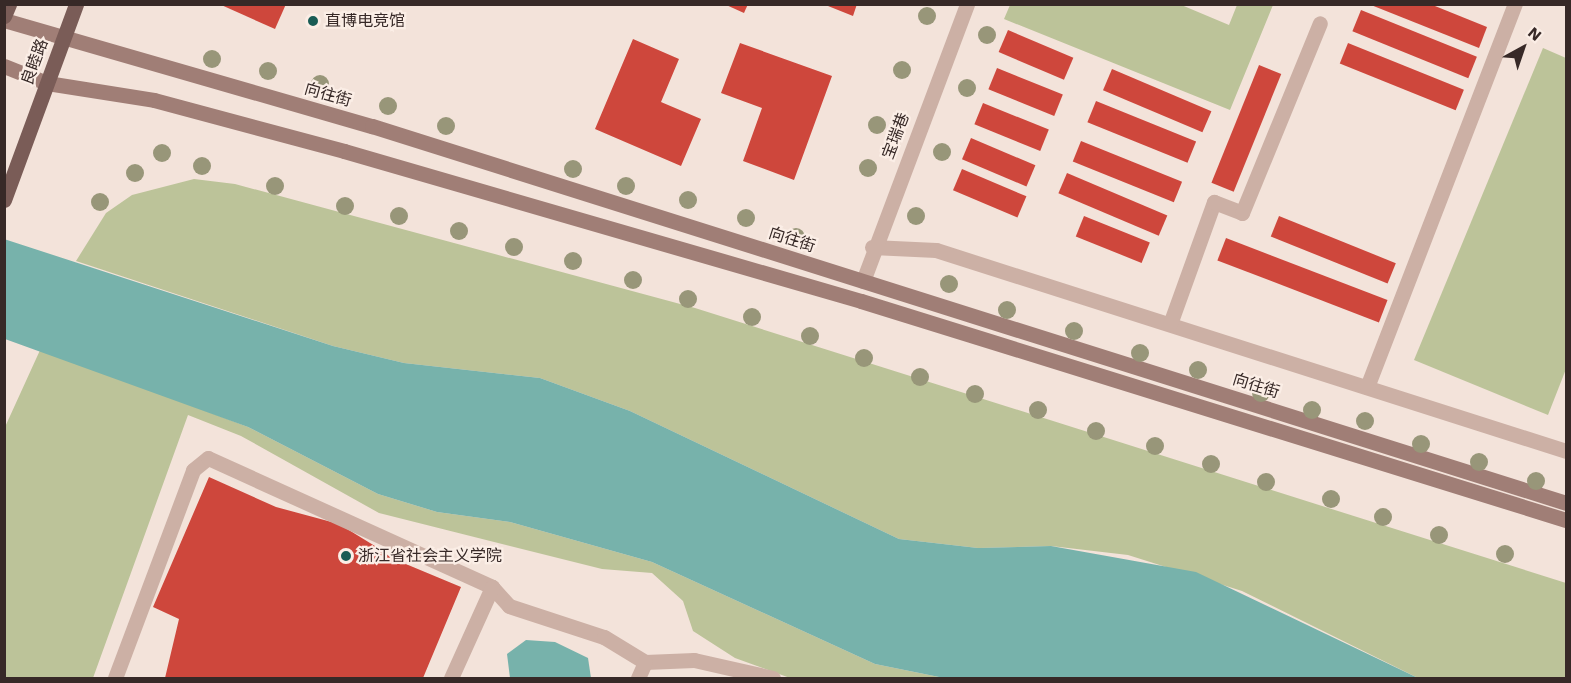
<!DOCTYPE html>
<meta charset="utf-8">
<style>
body{margin:0}
#map{position:relative;width:1571px;height:683px;overflow:hidden;background:#f3e3da;font-family:"Work Sans","Noto Sans SC",sans-serif}
div>[style]{position:absolute}
.green>*{inset:0;background:#bcc399}
.water>*{inset:0;background:#77b2ab}
.building>*{inset:0;background:#ce473c;transform-origin:0 0}
.lane>*{height:15px;margin:-7.5px;padding:0 7.5px;transform-origin:7.5px;border-radius:7.5px;background:#ccb0a5}
.street>*{height:15px;margin:-7.5px;padding:0 7.5px;transform-origin:7.5px;border-radius:7.5px;background:#ccb0a5}
.secondary>*{height:15px;margin:-7.5px;padding:0 7.5px;transform-origin:7.5px;border-radius:7.5px;background:#a07e76}
.primary>*{height:15px;margin:-7.5px;padding:0 7.5px;transform-origin:7.5px;border-radius:7.5px;background:#7a5c57}
.trees>*{width:18px;height:18px;margin:-9px;border-radius:50%;background:#989679}
.dots>*{width:16px;height:16px;translate:-50% -50%;box-sizing:border-box;border:3px solid #fbeee6;border-radius:50%}
span{translate:-50% -50%;white-space:nowrap;text-align:center;line-height:1.15;-webkit-text-stroke:4.5px #fbeee6;paint-order:stroke}
.poi-label{font-size:16px;color:#372927}
.left{translate:0 -50%;text-align:left}
.street-label{font-size:16px;color:#372927}
.frame{position:absolute;inset:0;border:6px solid #372927;pointer-events:none}
.north{position:absolute;left:1493px;top:18px;width:60px;height:60px;-webkit-text-stroke:4px #fbeee6;paint-order:stroke;rotate:40deg;font-size:16px;font-weight:700;line-height:24px;text-align:center;color:#372927}
.north::after{content:'';display:block;margin:auto;width:21px;height:27px;background:#372927;clip-path:polygon(50% 0,100% 100%,50% 72%,0 100%)}
</style>
<div id="map">
<div class="green">
<i style="clip-path:polygon(1179px 4px,1229px 25px,1237px 5px,1273px 5px,1230px 110px,1004px 19px,1010px 5px)"></i>
<i style="clip-path:polygon(1543px 48px,1566px 58px,1566px 369px,1548px 415px,1414px 360px)"></i>
<i style="clip-path:polygon(194px 179px,235px 184px,695px 308px,1566px 583px,1566px 678px,1418px 678px,1242px 591px,1128px 555px,1051px 546px,978px 548px,899px 539px,630px 411px,540px 378px,404px 363px,333px 346px,76px 261px,106px 213px,132px 195px)"></i>
<i style="clip-path:polygon(41px 348px,248px 427px,378px 494px,437px 512px,510px 522px,652px 562px,875px 664px,944px 678px,790px 678px,735px 658px,693px 631px,683px 601px,652px 573px,602px 569px,379px 513px,241px 436px,188px 415px,93px 678px,5px 678px,5px 427px)"></i>
</div>
<div class="water">
<i style="clip-path:polygon(4px 239px,333px 346px,404px 363px,540px 378px,630px 411px,899px 539px,978px 548px,1051px 546px,1196px 572px,1418px 678px,944px 678px,875px 664px,652px 562px,510px 522px,437px 512px,378px 494px,248px 427px,5px 339px)"></i>
<i style="clip-path:polygon(526px 640px,555px 642px,588px 658px,591px 678px,510px 678px,507px 654px)"></i>
</div>
<div class="building">
<i style="clip-path:polygon(219px 4px,286px 4px,275px 29px)"></i>
<i style="clip-path:polygon(724px 4px,748px 4px,744px 13px)"></i>
<i style="clip-path:polygon(823px 4px,857px 4px,853px 16px)"></i>
<i style="clip-path:polygon(1430px 4px,1487px 27px,1479px 48px,1371px 5px)"></i>
<i style="left:1361px;top:10px;width:125px;height:23px;rotate:22deg"></i>
<i style="left:1008px;top:30px;width:71px;height:24px;rotate:23deg"></i>
<i style="clip-path:polygon(633px 39px,679px 59px,661px 102px,701px 119px,681px 166px,595px 129px)"></i>
<i style="clip-path:polygon(740px 43px,832px 76px,794px 180px,743px 161px,762px 108px,721px 93px)"></i>
<i style="left:1348px;top:43px;width:125px;height:22px;rotate:22deg"></i>
<i style="left:1259px;top:65px;width:24px;height:127px;rotate:22deg"></i>
<i style="left:997px;top:68px;width:71px;height:23px;rotate:22deg"></i>
<i style="left:1112px;top:69px;width:108px;height:23px;rotate:23deg"></i>
<i style="left:1096px;top:101px;width:108px;height:23px;rotate:22deg"></i>
<i style="left:983px;top:103px;width:71px;height:23px;rotate:22deg"></i>
<i style="left:971px;top:138px;width:70px;height:23px;rotate:23deg"></i>
<i style="left:1081px;top:141px;width:109px;height:22px;rotate:22deg"></i>
<i style="left:962px;top:169px;width:70px;height:23px;rotate:23deg"></i>
<i style="left:1067px;top:173px;width:109px;height:22px;rotate:23deg"></i>
<i style="left:1084px;top:216px;width:71px;height:22px;rotate:22deg"></i>
<i style="left:1279px;top:216px;width:126px;height:22px;rotate:22deg"></i>
<i style="left:1226px;top:238px;width:173px;height:24px;rotate:21deg"></i>
<i style="clip-path:polygon(209px 477px,276px 507px,339px 524px,401px 562px,461px 587px,423px 678px,165px 678px,179px 619px,153px 607px)"></i>
</div>
<div class="lane">
<i style="left:872px;top:247px;width:64px;rotate:2.7deg"></i>
<i style="left:936px;top:250px;width:661px;rotate:17.7deg"></i>
<i style="left:1170px;top:324px;width:130px;rotate:-70.2deg"></i>
<i style="left:1214px;top:202px;width:30px;rotate:21deg"></i>
<i style="left:1242px;top:213px;width:205px;rotate:-67.7deg"></i>
<i style="left:1367px;top:387px;width:411px;rotate:-68.9deg"></i>
<i style="left:115px;top:678px;width:222px;rotate:-69.4deg"></i>
<i style="left:193px;top:470px;width:19px;rotate:-39deg"></i>
<i style="left:208px;top:458px;width:312px;rotate:24.4deg"></i>
<i style="left:492px;top:587px;width:25px;rotate:48deg"></i>
<i style="left:509px;top:606px;width:100px;rotate:18.1deg"></i>
<i style="left:604px;top:637px;width:48px;rotate:31.4deg"></i>
<i style="left:645px;top:662px;width:49px;rotate:-2.3deg"></i>
<i style="left:694px;top:660px;width:81px;rotate:12.8deg"></i>
<i style="left:451px;top:678px;width:100px;rotate:-65.7deg"></i>
<i style="left:638px;top:678px;width:17px;rotate:-66deg"></i>
</div>
<div class="street">
<i style="left:863px;top:281px;width:296px;rotate:-69.4deg"></i>
</div>
<div class="secondary">
<i style="left:4px;top:20px;width:383px;rotate:16.1deg"></i>
<i style="left:372px;top:126px;width:1252px;rotate:17.52deg"></i>
<i style="left:4px;top:66px;width:46px;rotate:21.6deg"></i>
<i style="left:47px;top:83px;width:108px;rotate:9deg"></i>
<i style="left:154px;top:100px;width:197px;rotate:15deg"></i>
<i style="left:344px;top:151px;width:538px;rotate:16.18deg"></i>
<i style="left:861px;top:301px;width:738px;rotate:17.26deg"></i>
</div>
<div class="primary">
<i style="left:4px;top:16px;width:13px;rotate:-67deg"></i>
<i style="left:4px;top:200px;width:209px;rotate:-69.8deg"></i>
</div>
<div class="trees">
<i style="left:927px;top:16px"></i>
<i style="left:987px;top:35px"></i>
<i style="left:212px;top:59px"></i>
<i style="left:902px;top:70px"></i>
<i style="left:268px;top:71px"></i>
<i style="left:320px;top:84px"></i>
<i style="left:967px;top:88px"></i>
<i style="left:388px;top:106px"></i>
<i style="left:877px;top:125px"></i>
<i style="left:446px;top:126px"></i>
<i style="left:942px;top:152px"></i>
<i style="left:162px;top:153px"></i>
<i style="left:202px;top:166px"></i>
<i style="left:868px;top:168px"></i>
<i style="left:573px;top:169px"></i>
<i style="left:135px;top:173px"></i>
<i style="left:275px;top:186px"></i>
<i style="left:626px;top:186px"></i>
<i style="left:688px;top:200px"></i>
<i style="left:100px;top:202px"></i>
<i style="left:345px;top:206px"></i>
<i style="left:399px;top:216px"></i>
<i style="left:916px;top:216px"></i>
<i style="left:746px;top:218px"></i>
<i style="left:459px;top:231px"></i>
<i style="left:796px;top:237px"></i>
<i style="left:514px;top:247px"></i>
<i style="left:573px;top:261px"></i>
<i style="left:633px;top:280px"></i>
<i style="left:949px;top:284px"></i>
<i style="left:688px;top:299px"></i>
<i style="left:1007px;top:310px"></i>
<i style="left:752px;top:317px"></i>
<i style="left:1074px;top:331px"></i>
<i style="left:810px;top:336px"></i>
<i style="left:1140px;top:353px"></i>
<i style="left:864px;top:358px"></i>
<i style="left:1198px;top:370px"></i>
<i style="left:920px;top:377px"></i>
<i style="left:1261px;top:393px"></i>
<i style="left:975px;top:394px"></i>
<i style="left:1038px;top:410px"></i>
<i style="left:1312px;top:410px"></i>
<i style="left:1365px;top:421px"></i>
<i style="left:1096px;top:431px"></i>
<i style="left:1421px;top:444px"></i>
<i style="left:1155px;top:446px"></i>
<i style="left:1479px;top:462px"></i>
<i style="left:1211px;top:464px"></i>
<i style="left:1536px;top:481px"></i>
<i style="left:1266px;top:482px"></i>
<i style="left:1331px;top:499px"></i>
<i style="left:1383px;top:517px"></i>
<i style="left:1439px;top:535px"></i>
<i style="left:1505px;top:554px"></i>
</div>
<div class="dots">
<i style="left:313px;top:21px;background:#195c55"></i>
<i style="left:346px;top:556px;background:#195c55"></i>
</div>
<div class="poi-label">
<span class="left" style="left:325px;top:21px">直博电竞馆</span>
<span class="left" style="left:358px;top:556px">浙江省社会主义学院</span>
</div>
<div class="street-label">
<span style="left:35px;top:62px;rotate:-70deg">良睦路</span>
<span style="left:328px;top:95px;rotate:16deg">向往街</span>
<span style="left:896px;top:136px;rotate:-69deg">宝瑞巷</span>
<span style="left:792px;top:240px;rotate:18deg">向往街</span>
<span style="left:1256px;top:386px;rotate:17deg">向往街</span>
</div>
<div class="frame"></div>
<div class="north">N</div>
</div>
